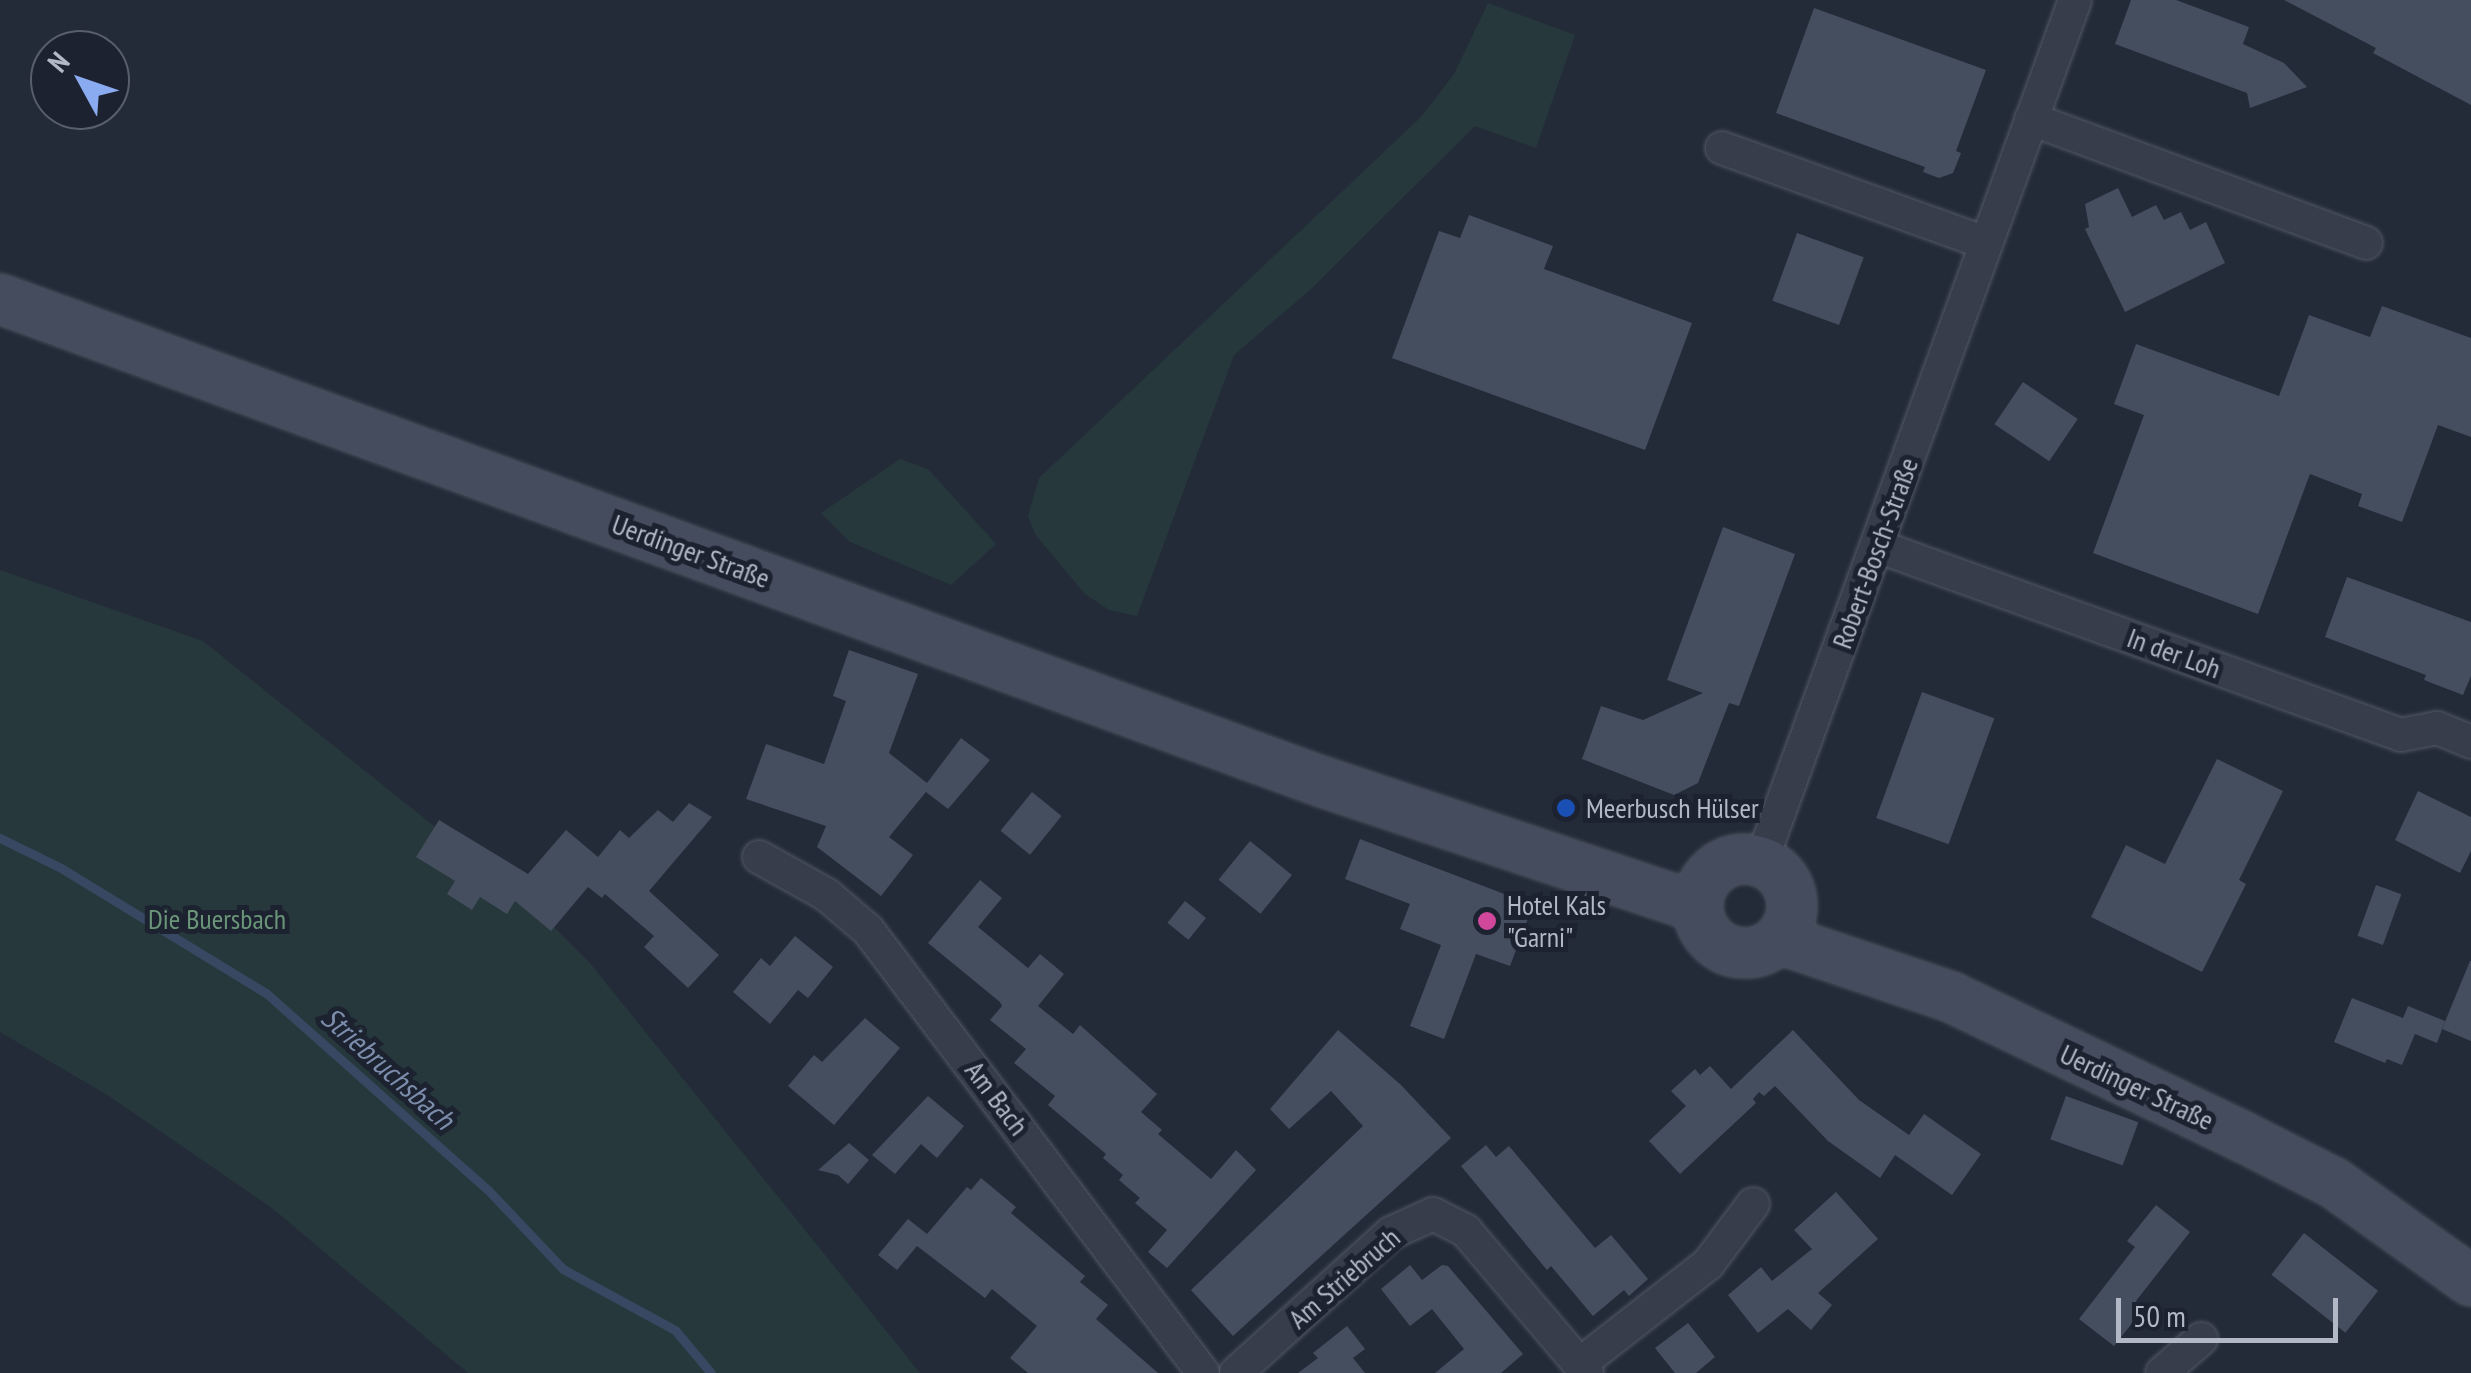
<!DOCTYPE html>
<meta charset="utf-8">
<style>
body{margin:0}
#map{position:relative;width:2471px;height:1373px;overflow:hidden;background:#232b39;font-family:"PT Sans Narrow",sans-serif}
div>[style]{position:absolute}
.green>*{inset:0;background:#26383b}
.stream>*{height:9px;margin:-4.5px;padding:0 4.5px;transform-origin:4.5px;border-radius:4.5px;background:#394862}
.building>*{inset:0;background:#454e5e;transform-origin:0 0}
.roads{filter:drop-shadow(0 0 2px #525865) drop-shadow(0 0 2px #525865)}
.street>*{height:32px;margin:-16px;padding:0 16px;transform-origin:16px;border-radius:16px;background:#373d4a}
.secondary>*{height:48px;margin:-24px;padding:0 24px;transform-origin:24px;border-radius:24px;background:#454c5d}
.secondary>.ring{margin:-24px;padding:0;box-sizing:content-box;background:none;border:48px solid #454c5d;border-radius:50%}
.dots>*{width:28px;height:28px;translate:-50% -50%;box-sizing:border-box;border:5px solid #1c222f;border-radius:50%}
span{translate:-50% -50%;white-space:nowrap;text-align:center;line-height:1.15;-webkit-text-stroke:10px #1c222f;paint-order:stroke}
.street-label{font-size:28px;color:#b2b8c6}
.poi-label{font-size:28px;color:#b2b8c6}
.left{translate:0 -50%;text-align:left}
.park-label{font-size:28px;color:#6a9578}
.water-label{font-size:30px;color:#7c8dac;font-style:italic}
.north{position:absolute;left:30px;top:30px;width:100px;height:100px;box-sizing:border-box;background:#1c222f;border:2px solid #585e6b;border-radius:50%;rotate:310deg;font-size:28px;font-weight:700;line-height:40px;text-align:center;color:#b2b8c6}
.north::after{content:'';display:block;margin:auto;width:35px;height:45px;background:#8babf1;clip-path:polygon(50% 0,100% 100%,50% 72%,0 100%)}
.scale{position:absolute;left:2116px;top:1298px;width:222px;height:45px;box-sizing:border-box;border:5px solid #b2b8c6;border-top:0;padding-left:12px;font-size:30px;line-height:35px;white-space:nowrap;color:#b2b8c6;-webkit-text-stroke:8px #1c222f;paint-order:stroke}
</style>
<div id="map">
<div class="green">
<i style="clip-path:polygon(1488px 3px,1575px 35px,1536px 148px,1475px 126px,1311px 289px,1234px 355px,1137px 616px,1109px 610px,1085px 594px,1035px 534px,1028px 516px,1039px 478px,1422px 116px,1454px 74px)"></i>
<i style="clip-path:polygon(900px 459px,928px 469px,996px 544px,951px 585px,850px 542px,821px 513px)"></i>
<i style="clip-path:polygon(0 570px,203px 641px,530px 903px,589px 962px,920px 1373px,468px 1373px,272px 1208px,109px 1096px,0 1032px)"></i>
</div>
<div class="stream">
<i style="left:0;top:838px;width:68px;rotate:26.2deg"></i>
<i style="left:61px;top:868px;width:240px;rotate:31.4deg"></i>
<i style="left:266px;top:993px;width:297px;rotate:41.6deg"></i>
<i style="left:488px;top:1190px;width:109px;rotate:46.5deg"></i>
<i style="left:563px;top:1269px;width:128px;rotate:28.6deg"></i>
<i style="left:675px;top:1330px;width:56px;rotate:50.1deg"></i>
</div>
<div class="building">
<i style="clip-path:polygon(2131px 0,2176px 0,2249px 27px,2243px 44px,2284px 63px,2307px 87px,2250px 108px,2247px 93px,2115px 44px)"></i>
<i style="clip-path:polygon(2284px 0,2471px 0,2471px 105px,2373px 53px,2376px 48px)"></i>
<i style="clip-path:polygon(1814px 8px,1986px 70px,1956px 151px,1961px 153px,1953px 173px,1939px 178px,1923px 172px,1925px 167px,1776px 113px)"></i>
<i style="clip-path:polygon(2118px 188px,2132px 217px,2156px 205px,2164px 220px,2181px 212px,2190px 230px,2206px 222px,2225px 263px,2125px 312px,2085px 229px,2089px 227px,2085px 204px)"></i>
<i style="clip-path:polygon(1469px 215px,1553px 246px,1544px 269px,1692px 323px,1645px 450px,1392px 358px,1439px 231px,1460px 238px)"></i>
<i style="left:1797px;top:233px;width:71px;height:72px;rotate:20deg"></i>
<i style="clip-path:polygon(2382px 306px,2471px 338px,2471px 437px,2438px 425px,2402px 522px,2358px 506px,2362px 494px,2310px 474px,2258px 614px,2093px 553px,2144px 415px,2114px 404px,2136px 344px,2279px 396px,2309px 315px,2370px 337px)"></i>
<i style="left:2023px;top:382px;width:66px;height:51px;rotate:34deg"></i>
<i style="clip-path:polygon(1723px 527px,1795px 554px,1739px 706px,1729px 703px,1698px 783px,1674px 795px,1582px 759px,1601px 706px,1643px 720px,1703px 693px,1667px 680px)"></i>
<i style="clip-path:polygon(2347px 577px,2471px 622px,2471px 676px,2463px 695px,2424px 680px,2426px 675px,2325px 637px)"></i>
<i style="clip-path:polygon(849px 650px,918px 674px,889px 753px,927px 783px,961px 738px,990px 760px,948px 809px,926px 792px,889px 837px,913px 855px,881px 896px,817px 847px,826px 826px,746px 799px,766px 744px,824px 764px,846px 701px,833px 696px)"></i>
<i style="left:1922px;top:692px;width:77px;height:134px;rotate:20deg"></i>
<i style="clip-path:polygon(2217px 759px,2283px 791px,2239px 880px,2246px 884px,2202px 972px,2091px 917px,2126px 845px,2165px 864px)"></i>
<i style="clip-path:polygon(2418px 791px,2471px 817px,2471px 851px,2460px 873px,2395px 840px)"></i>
<i style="left:1032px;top:792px;width:38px;height:50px;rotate:39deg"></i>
<i style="clip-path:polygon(689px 803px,712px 817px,649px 891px,719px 955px,688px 988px,644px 947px,654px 936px,605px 894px,602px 898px,588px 887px,551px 931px,515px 901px,507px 914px,480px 897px,472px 910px,447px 894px,455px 881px,416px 857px,439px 820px,528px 874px,566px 830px,598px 857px,620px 830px,629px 838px,658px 810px,673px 822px)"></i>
<i style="clip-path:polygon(1360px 839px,1533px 905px,1510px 966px,1476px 954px,1444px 1039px,1410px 1026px,1441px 945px,1400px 929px,1410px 904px,1345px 879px)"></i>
<i style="left:1250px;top:841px;width:54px;height:50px;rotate:39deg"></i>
<i style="clip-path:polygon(980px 880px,1002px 898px,978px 927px,1028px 968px,1040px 954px,1064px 974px,1038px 1006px,1073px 1034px,1080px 1025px,1157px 1094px,1141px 1112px,1162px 1130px,1158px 1134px,1211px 1179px,1236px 1150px,1256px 1170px,1167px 1268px,1148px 1252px,1167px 1230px,1135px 1203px,1140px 1198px,1119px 1180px,1123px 1175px,1103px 1158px,1106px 1154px,1048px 1105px,1055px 1096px,1014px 1063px,1026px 1049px,990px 1020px,1002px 1006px,1000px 1002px,928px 943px)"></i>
<i style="left:2376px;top:885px;width:27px;height:54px;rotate:20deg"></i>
<i style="left:1185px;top:901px;width:27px;height:28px;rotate:39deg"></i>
<i style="clip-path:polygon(795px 936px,833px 967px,808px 998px,798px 990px,770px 1024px,733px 992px,761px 958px,770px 966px)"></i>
<i style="clip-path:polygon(2470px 961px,2471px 961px,2471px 1041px,2442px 1029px)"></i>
<i style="clip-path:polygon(2352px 998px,2403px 1018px,2408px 1006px,2445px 1021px,2437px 1043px,2415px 1034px,2402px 1065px,2387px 1059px,2385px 1063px,2334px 1042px)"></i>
<i style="clip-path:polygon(865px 1018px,900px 1048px,834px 1125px,788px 1086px,814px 1055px,822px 1062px)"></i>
<i style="clip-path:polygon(1338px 1030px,1401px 1085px,1451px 1138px,1233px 1336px,1191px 1290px,1363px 1126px,1331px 1091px,1289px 1129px,1270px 1109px)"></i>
<i style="clip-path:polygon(1793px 1030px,1859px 1100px,1909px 1135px,1924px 1114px,1981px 1154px,1952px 1195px,1895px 1155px,1880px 1178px,1828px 1141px,1775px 1086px,1764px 1096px,1759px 1092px,1753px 1099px,1756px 1103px,1680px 1174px,1649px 1141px,1686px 1106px,1671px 1091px,1695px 1069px,1700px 1075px,1710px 1066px,1731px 1089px)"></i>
<i style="clip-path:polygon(928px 1096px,964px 1126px,937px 1158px,921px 1144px,895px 1174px,872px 1155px)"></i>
<i style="left:2066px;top:1096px;width:77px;height:46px;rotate:20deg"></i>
<i style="clip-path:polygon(849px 1143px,869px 1160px,848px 1184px,838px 1175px,818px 1170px)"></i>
<i style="clip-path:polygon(1486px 1145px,1496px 1157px,1509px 1146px,1595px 1248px,1611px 1235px,1648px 1279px,1629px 1296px,1624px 1290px,1593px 1316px,1551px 1266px,1547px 1270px,1461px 1166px)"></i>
<i style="clip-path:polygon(981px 1178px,1016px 1207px,1011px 1213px,1085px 1276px,1080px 1282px,1108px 1305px,1096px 1319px,1158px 1373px,1028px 1373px,1010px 1358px,1037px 1326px,992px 1289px,985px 1298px,917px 1246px,897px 1270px,878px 1255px,908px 1219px,927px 1234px,967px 1187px,971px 1190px)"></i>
<i style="clip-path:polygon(1836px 1192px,1878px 1239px,1818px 1293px,1832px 1305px,1811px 1330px,1788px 1309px,1758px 1333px,1728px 1295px,1761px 1267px,1772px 1281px,1812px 1249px,1794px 1230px)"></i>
<i style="clip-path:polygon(2156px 1205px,2190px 1232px,2136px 1301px,2144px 1308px,2114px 1346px,2079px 1319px,2135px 1247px,2127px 1241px)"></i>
<i style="left:2304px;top:1233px;width:94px;height:53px;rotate:38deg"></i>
<i style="clip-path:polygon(1410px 1265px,1422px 1280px,1442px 1265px,1448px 1266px,1523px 1354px,1501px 1373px,1435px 1373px,1464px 1349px,1432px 1309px,1410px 1326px,1381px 1289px)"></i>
<i style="clip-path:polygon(1688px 1323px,1715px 1357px,1696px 1373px,1675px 1373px,1655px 1348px)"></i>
<i style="clip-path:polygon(1347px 1326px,1365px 1349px,1353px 1358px,1365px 1373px,1298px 1373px,1318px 1358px,1313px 1353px)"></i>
</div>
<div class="roads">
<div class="street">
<i style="left:2031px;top:119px;width:357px;rotate:20.3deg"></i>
<i style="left:1722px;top:148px;width:281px;rotate:19.8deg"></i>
<i style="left:1877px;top:546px;width:557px;rotate:19.83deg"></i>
<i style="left:2401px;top:735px;width:37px;rotate:-11deg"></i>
<i style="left:2437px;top:728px;width:37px;rotate:22deg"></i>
<i style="left:759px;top:857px;width:78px;rotate:29.2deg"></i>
<i style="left:827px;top:895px;width:54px;rotate:40.5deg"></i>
<i style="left:868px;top:930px;width:555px;rotate:52.9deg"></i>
<i style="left:1761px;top:862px;width:917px;rotate:-69.98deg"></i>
<i style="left:1580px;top:1364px;width:162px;rotate:-38deg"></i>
<i style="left:1708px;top:1264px;width:75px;rotate:-53.1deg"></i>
<i style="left:1236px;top:1373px;width:209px;rotate:-42.1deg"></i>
<i style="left:1391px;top:1233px;width:46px;rotate:-24.3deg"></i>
<i style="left:1433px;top:1214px;width:37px;rotate:27deg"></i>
<i style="left:1466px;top:1231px;width:187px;rotate:49.6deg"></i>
<i style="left:2162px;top:1373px;width:52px;rotate:-41.1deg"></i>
</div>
<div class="secondary">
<i style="left:0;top:299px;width:1405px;rotate:20.06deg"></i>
<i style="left:1320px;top:781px;width:397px;rotate:18.5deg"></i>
<i class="ring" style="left:1698px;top:859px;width:46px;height:46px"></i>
<i style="left:1779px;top:939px;width:182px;rotate:18.6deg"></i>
<i style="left:1951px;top:997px;width:322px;rotate:25.6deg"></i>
<i style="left:2241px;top:1136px;width:104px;rotate:26.8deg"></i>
<i style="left:2334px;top:1183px;width:168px;rotate:35.6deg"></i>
</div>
</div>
<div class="dots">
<i style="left:1566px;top:808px;background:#1a4fb4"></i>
<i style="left:1487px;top:921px;background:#d1479c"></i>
</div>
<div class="street-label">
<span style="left:691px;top:551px;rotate:20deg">Uerdinger Straße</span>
<span style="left:1875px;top:553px;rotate:-70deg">Robert-Bosch-Straße</span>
<span style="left:2174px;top:653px;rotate:20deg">In der Loh</span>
<span style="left:2137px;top:1087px;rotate:25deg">Uerdinger Straße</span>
<span style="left:997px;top:1098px;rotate:53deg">Am Bach</span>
<span style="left:1344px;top:1278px;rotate:-41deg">Am Striebruch</span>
</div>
<div class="poi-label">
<span class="left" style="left:1586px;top:808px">Meerbusch Hülser</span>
<span class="left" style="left:1507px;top:921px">Hotel Kals<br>"Garni"</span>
</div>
<div class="park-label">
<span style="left:217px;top:919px">Die Buersbach</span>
</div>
<div class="water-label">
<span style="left:388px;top:1068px;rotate:42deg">Striebruchsbach</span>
</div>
<div class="north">N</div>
<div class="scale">50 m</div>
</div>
